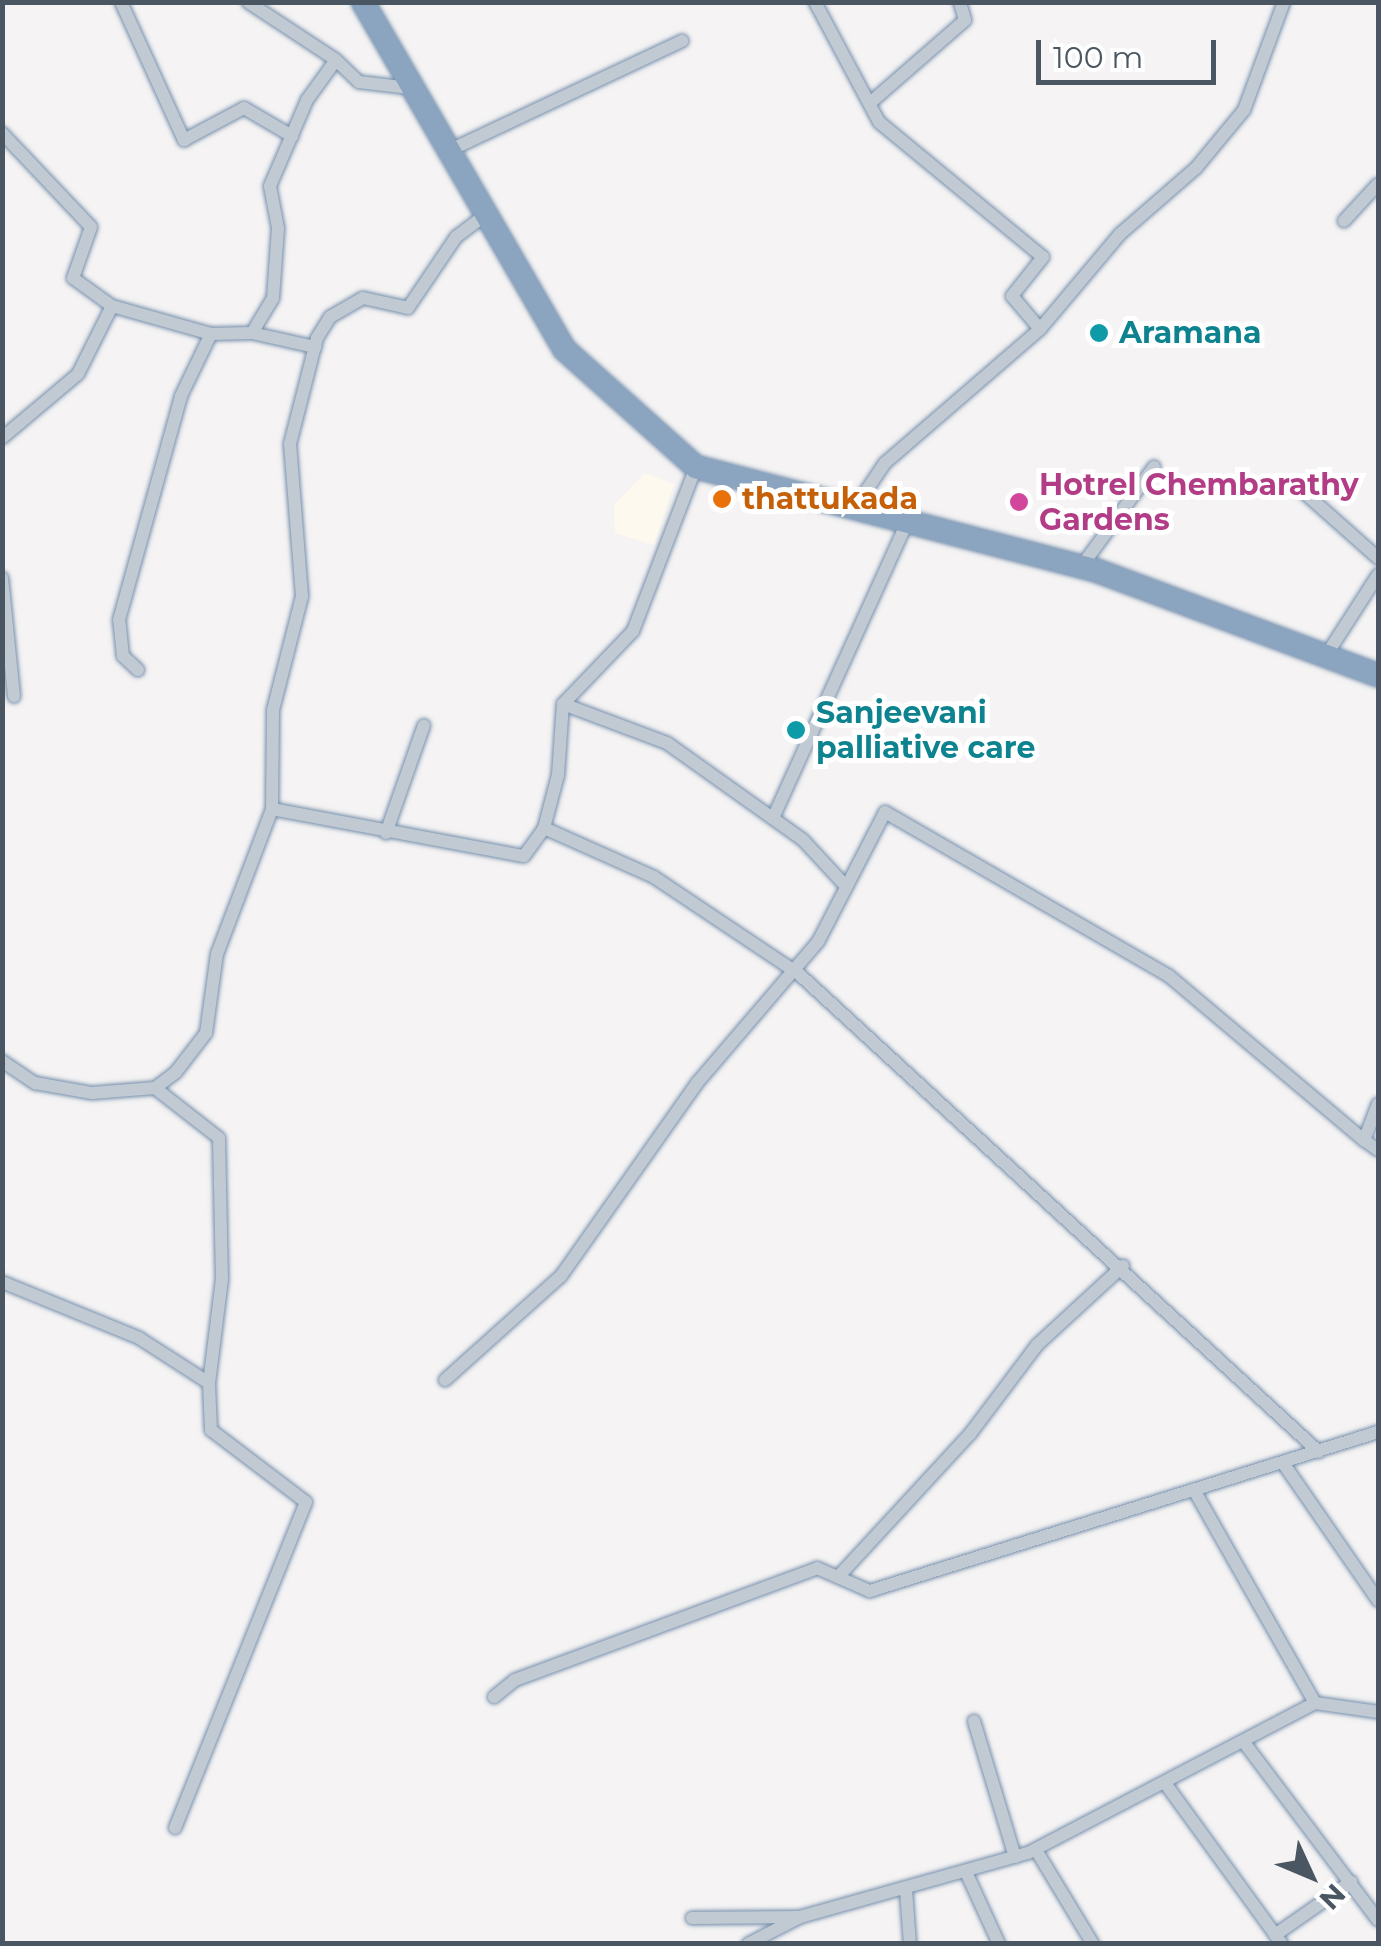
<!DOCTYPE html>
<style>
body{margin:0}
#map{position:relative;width:1381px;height:1946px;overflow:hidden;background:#f5f3f3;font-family:Montserrat,sans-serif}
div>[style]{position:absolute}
.commercial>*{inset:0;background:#fdf9ef}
.roads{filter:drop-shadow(0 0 2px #7690ad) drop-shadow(0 0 2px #7690ad)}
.street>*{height:12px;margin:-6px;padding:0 6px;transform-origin:6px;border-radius:6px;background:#c1cad2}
.highway>*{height:22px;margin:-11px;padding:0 11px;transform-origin:11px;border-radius:11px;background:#8ba5c1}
.dots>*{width:28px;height:28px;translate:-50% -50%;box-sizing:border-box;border:5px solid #fff;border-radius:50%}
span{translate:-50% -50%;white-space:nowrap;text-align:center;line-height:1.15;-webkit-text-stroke:10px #fff;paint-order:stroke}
.culture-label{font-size:30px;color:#0d838f;font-weight:700}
.left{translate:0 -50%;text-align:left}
.hotel-label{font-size:30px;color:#b23c85;font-weight:700}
.food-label{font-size:30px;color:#c56008;font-weight:700}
.frame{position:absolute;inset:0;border:5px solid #4a5661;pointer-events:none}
.north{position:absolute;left:1261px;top:1826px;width:100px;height:100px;-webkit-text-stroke:8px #fff;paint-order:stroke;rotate:134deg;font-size:28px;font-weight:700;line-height:40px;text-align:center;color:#4a5661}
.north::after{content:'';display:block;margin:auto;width:35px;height:45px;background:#4a5661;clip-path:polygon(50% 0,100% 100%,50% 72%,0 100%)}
.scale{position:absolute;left:1036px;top:40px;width:180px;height:45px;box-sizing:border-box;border:5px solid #4a5661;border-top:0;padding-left:12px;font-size:30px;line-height:35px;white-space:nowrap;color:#4a5661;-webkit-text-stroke:8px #fff;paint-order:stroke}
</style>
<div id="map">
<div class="commercial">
<i style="clip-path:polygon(645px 473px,674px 484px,654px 545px,615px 533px,614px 505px)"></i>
</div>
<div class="roads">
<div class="street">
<i style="left:121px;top:2px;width:152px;rotate:65.5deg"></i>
<i style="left:184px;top:140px;width:68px;rotate:-28.1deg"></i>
<i style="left:244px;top:108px;width:56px;rotate:30.3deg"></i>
<i style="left:248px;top:2px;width:105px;rotate:33.4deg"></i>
<i style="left:815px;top:2px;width:136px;rotate:61.9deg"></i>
<i style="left:879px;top:122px;width:212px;rotate:39.5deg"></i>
<i style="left:1043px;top:257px;width:50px;rotate:128.5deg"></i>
<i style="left:1012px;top:296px;width:43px;rotate:49.7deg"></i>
<i style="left:870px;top:103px;width:126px;rotate:-41.1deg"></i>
<i style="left:965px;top:20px;width:19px;rotate:-106deg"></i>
<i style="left:2px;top:133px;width:129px;rotate:46.6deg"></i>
<i style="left:91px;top:227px;width:54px;rotate:109.4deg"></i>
<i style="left:73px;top:278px;width:48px;rotate:35.7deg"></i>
<i style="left:112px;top:306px;width:103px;rotate:15.8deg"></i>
<i style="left:211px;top:334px;width:41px;rotate:-1.4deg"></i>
<i style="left:252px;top:333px;width:41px;rotate:-59deg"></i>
<i style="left:273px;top:298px;width:70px;rotate:-85.9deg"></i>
<i style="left:278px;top:228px;width:43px;rotate:-100.8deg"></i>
<i style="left:270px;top:186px;width:94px;rotate:-66.7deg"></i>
<i style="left:307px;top:100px;width:49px;rotate:-54.1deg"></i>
<i style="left:336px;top:60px;width:32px;rotate:44deg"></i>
<i style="left:359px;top:82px;width:51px;rotate:6.7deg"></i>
<i style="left:446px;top:152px;width:261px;rotate:-25.2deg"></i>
<i style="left:1344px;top:221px;width:50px;rotate:-47.4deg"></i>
<i style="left:252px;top:333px;width:65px;rotate:12.5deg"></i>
<i style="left:2px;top:438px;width:99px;rotate:-40.1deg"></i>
<i style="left:78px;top:374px;width:76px;rotate:-63.4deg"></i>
<i style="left:1298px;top:487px;width:107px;rotate:41.6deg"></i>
<i style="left:858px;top:503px;width:48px;rotate:-56deg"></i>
<i style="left:885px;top:463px;width:205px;rotate:-40.8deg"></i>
<i style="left:1040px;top:329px;width:124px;rotate:-49.9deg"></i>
<i style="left:1120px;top:234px;width:101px;rotate:-41deg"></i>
<i style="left:1196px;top:168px;width:75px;rotate:-50.4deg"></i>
<i style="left:1244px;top:110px;width:115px;rotate:-69.7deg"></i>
<i style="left:1081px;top:567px;width:124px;rotate:-53.9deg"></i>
<i style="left:2px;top:578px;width:119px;rotate:84.2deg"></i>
<i style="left:1327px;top:654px;width:94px;rotate:-57.2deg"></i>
<i style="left:138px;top:670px;width:21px;rotate:-137deg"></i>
<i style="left:123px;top:656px;width:36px;rotate:-96deg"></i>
<i style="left:119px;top:620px;width:232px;rotate:-74.5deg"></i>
<i style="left:181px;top:396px;width:69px;rotate:-64.2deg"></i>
<i style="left:563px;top:704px;width:111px;rotate:20.6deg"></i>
<i style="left:667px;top:743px;width:167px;rotate:35.5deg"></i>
<i style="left:803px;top:840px;width:59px;rotate:47.1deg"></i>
<i style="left:272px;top:809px;width:99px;rotate:-89.4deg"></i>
<i style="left:273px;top:710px;width:118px;rotate:-75.7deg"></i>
<i style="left:302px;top:596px;width:152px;rotate:-94.5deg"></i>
<i style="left:290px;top:444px;width:109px;rotate:-75.7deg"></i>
<i style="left:317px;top:338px;width:25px;rotate:-58deg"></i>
<i style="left:330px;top:317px;width:38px;rotate:-30deg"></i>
<i style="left:363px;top:298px;width:46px;rotate:12.5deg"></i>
<i style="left:408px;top:308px;width:86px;rotate:-55.9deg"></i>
<i style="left:456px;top:237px;width:36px;rotate:-37deg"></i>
<i style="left:773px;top:818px;width:327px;rotate:-65.6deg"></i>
<i style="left:544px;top:828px;width:120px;rotate:24deg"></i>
<i style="left:654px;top:877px;width:174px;rotate:33.8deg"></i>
<i style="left:799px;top:974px;width:706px;rotate:42.59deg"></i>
<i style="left:386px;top:833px;width:114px;rotate:-70.6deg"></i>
<i style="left:2px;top:1061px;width:40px;rotate:34deg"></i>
<i style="left:35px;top:1083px;width:58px;rotate:10deg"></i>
<i style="left:92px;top:1093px;width:63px;rotate:-4.5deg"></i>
<i style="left:155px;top:1088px;width:26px;rotate:-37deg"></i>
<i style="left:176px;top:1072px;width:49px;rotate:-52.4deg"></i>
<i style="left:206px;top:1033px;width:80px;rotate:-82.1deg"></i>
<i style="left:217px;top:954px;width:155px;rotate:-69.2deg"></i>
<i style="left:272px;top:809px;width:256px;rotate:10.6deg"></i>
<i style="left:524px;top:856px;width:34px;rotate:-54deg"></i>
<i style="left:544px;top:828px;width:55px;rotate:-75.2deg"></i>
<i style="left:558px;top:775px;width:71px;rotate:-86deg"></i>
<i style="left:563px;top:704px;width:101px;rotate:-46.2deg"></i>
<i style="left:633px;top:631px;width:176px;rotate:-69deg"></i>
<i style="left:155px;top:1088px;width:81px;rotate:38deg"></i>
<i style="left:219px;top:1138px;width:141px;rotate:88.8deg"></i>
<i style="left:222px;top:1279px;width:105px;rotate:97.1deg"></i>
<i style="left:1378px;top:1104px;width:39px;rotate:111deg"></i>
<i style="left:1364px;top:1140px;width:17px;rotate:36deg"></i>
<i style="left:2px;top:1282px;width:148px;rotate:22.2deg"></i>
<i style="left:139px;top:1338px;width:83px;rotate:32.7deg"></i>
<i style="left:209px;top:1383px;width:47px;rotate:87.6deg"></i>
<i style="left:211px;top:1430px;width:119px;rotate:37.2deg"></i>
<i style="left:306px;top:1502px;width:351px;rotate:111.9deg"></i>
<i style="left:445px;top:1380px;width:156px;rotate:-41.9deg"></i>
<i style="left:561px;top:1276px;width:236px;rotate:-54.8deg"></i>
<i style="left:697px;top:1083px;width:186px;rotate:-49.4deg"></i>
<i style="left:818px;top:942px;width:146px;rotate:-62.7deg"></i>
<i style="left:885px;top:812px;width:328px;rotate:30deg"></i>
<i style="left:1169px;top:976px;width:255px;rotate:40.1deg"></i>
<i style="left:1283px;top:1463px;width:167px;rotate:55.3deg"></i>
<i style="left:1194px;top:1490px;width:245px;rotate:60.4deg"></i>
<i style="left:838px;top:1577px;width:195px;rotate:-47.3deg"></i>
<i style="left:970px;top:1434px;width:111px;rotate:-53deg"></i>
<i style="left:1037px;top:1345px;width:117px;rotate:-42.6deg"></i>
<i style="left:494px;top:1697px;width:27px;rotate:-39deg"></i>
<i style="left:515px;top:1680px;width:322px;rotate:-20.3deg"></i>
<i style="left:817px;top:1568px;width:58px;rotate:23.5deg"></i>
<i style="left:870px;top:1591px;width:532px;rotate:-17.38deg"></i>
<i style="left:974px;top:1721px;width:142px;rotate:73.2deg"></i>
<i style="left:1243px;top:1741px;width:224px;rotate:53deg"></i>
<i style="left:1165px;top:1783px;width:199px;rotate:54deg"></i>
<i style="left:1036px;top:1850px;width:110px;rotate:58.8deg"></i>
<i style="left:966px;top:1872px;width:79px;rotate:65.4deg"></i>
<i style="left:906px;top:1890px;width:54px;rotate:85.8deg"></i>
<i style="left:692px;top:1918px;width:106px;rotate:-0.5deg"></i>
<i style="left:1275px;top:1935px;width:93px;rotate:-34.9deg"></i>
<i style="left:748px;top:1944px;width:59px;rotate:-27.4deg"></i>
<i style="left:800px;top:1917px;width:237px;rotate:-15.7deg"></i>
<i style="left:1028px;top:1853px;width:324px;rotate:-27.6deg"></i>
<i style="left:1315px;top:1703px;width:64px;rotate:8.1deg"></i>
</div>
<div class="highway">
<i style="left:363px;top:2px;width:402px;rotate:59.9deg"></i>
<i style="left:565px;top:350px;width:176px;rotate:41.8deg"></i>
<i style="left:696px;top:467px;width:412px;rotate:14.5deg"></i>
<i style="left:1095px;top:570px;width:302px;rotate:20.4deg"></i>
</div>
</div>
<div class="dots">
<i style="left:1099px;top:333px;background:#0f9aa8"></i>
<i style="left:722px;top:499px;background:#e8710a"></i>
<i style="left:1019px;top:502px;background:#d1479c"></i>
<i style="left:796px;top:730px;background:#0f9aa8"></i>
</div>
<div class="culture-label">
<span class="left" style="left:1119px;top:333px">Aramana</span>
<span class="left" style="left:816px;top:730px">Sanjeevani<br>palliative care</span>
</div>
<div class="hotel-label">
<span class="left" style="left:1039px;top:502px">Hotrel Chembarathy<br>Gardens</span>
</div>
<div class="food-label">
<span class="left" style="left:742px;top:499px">thattukada</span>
</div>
<div class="frame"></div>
<div class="north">N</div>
<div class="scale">100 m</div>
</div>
